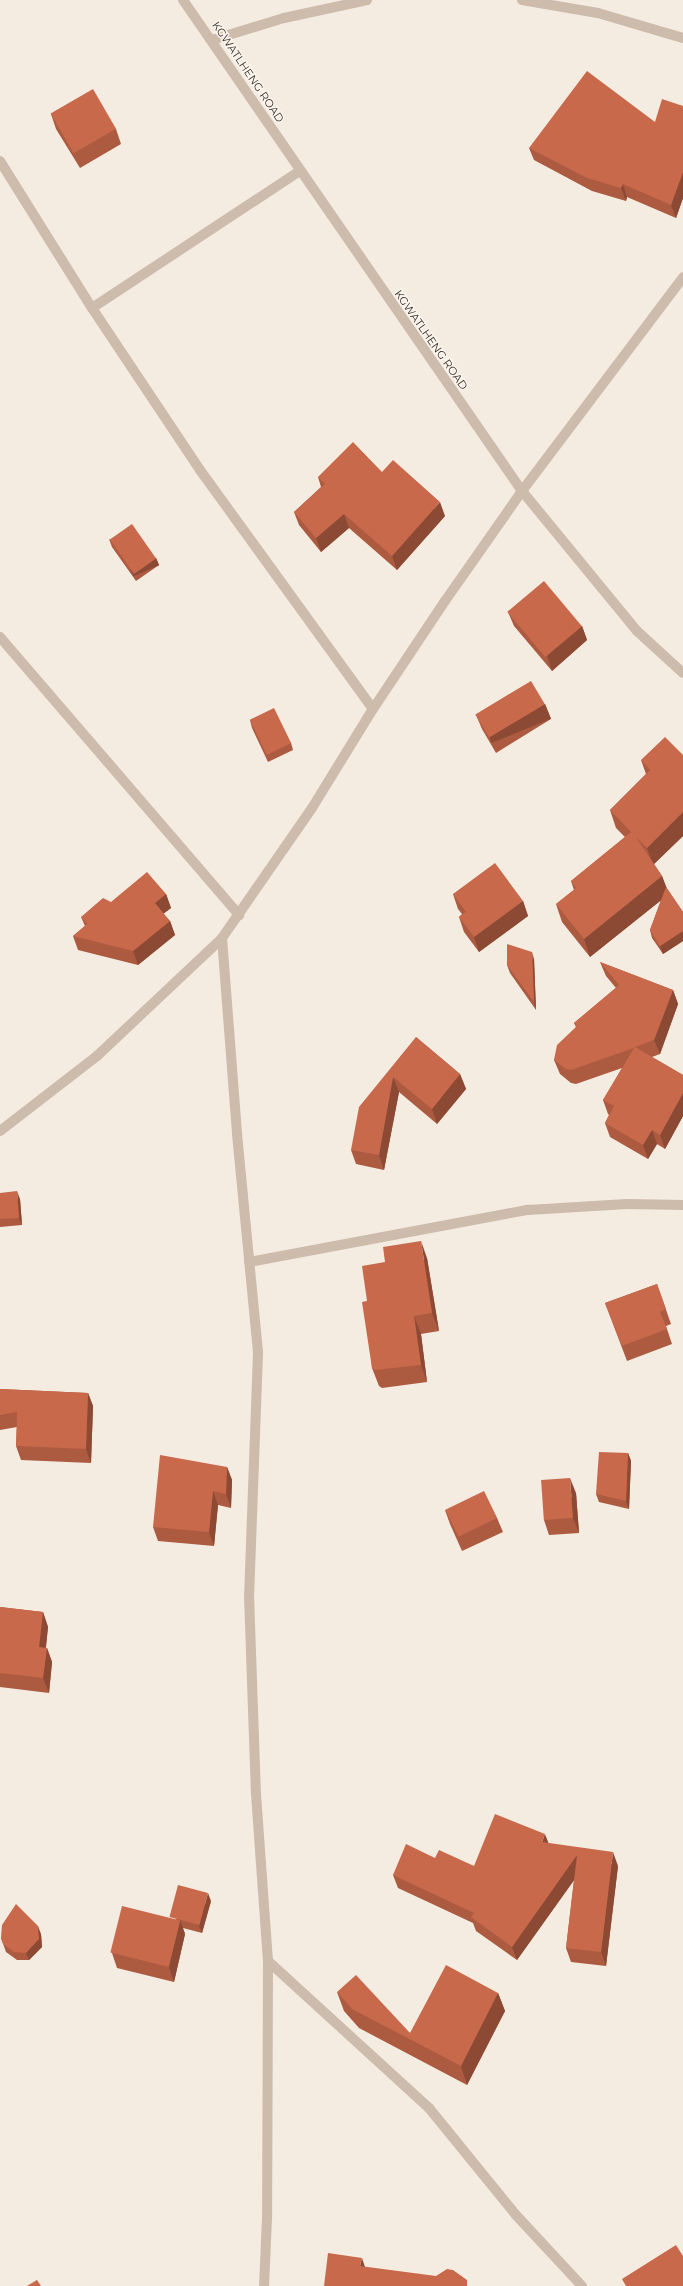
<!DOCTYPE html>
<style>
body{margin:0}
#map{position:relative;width:683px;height:2286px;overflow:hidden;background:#f4ebe1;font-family:Montserrat,sans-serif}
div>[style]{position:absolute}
.minor>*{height:10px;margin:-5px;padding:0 5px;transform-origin:5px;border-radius:5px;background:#cdbbac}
.wall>*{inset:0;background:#ac5a40}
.shaded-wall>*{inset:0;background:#8c4a34;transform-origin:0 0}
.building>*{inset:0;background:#c8694b;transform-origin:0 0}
span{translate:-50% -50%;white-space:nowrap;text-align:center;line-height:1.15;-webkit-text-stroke:3px #fbf5ee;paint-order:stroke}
.street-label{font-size:11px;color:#3b302b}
</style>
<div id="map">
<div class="minor">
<i style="left:183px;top:0;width:597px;rotate:55.38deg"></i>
<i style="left:522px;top:491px;width:181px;rotate:50.6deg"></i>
<i style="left:637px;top:631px;width:62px;rotate:42.4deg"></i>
<i style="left:522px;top:0;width:77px;rotate:9.7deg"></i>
<i style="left:598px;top:13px;width:89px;rotate:16.4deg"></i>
<i style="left:212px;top:40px;width:75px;rotate:-17deg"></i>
<i style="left:284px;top:18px;width:85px;rotate:-12.2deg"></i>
<i style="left:0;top:161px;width:173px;rotate:58deg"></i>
<i style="left:92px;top:308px;width:195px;rotate:56.3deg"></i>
<i style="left:200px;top:470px;width:295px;rotate:54.1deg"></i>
<i style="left:92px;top:308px;width:249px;rotate:-33.4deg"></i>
<i style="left:0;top:637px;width:367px;rotate:49.3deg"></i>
<i style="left:222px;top:938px;width:197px;rotate:85.6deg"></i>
<i style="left:237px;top:1134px;width:220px;rotate:84.5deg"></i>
<i style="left:258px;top:1353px;width:242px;rotate:92.1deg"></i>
<i style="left:249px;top:1595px;width:199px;rotate:88deg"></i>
<i style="left:256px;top:1794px;width:167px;rotate:85.9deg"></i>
<i style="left:268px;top:1961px;width:257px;rotate:90.2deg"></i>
<i style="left:267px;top:2218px;width:68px;rotate:92.5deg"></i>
<i style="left:0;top:1131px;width:123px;rotate:-37.7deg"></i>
<i style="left:97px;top:1056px;width:172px;rotate:-43.3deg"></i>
<i style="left:222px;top:938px;width:158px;rotate:-55.3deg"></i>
<i style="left:312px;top:808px;width:116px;rotate:-58.4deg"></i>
<i style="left:373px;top:709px;width:130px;rotate:-56.3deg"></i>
<i style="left:445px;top:601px;width:134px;rotate:-55deg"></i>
<i style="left:522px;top:491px;width:268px;rotate:-53deg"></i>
<i style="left:249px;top:1262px;width:284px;rotate:-10.6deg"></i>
<i style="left:528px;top:1210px;width:99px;rotate:-3.5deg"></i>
<i style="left:627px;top:1204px;width:56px;rotate:1deg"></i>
<i style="left:268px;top:1961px;width:218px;rotate:42.4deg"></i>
<i style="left:429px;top:2108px;width:138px;rotate:50.9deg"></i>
<i style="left:516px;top:2215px;width:97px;rotate:47.1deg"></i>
</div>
<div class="wall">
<i style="clip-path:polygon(683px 106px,683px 198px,676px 218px,627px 197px,626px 201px,592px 191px,534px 160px,529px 148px,655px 122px)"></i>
<i style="clip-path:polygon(51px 114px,116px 129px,121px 144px,80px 168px,56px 129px)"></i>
<i style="clip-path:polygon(382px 472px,445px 516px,397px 570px,349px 528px,321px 552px,299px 525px,294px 512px,321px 487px,318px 477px)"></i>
<i style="clip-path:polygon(109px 539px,156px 558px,159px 565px,136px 581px,112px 547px)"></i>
<i style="clip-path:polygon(508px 612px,582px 626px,587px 640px,552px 671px,514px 626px)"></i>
<i style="clip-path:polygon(545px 704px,551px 719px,496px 753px,482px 729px,476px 715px)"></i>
<i style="clip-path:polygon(250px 720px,291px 743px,293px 750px,268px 762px,252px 728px)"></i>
<i style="clip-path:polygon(683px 755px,683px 836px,654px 864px,662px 876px,666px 887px,683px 912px,683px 941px,663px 954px,652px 938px,650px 930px,661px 900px,590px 957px,562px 922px,556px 904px,574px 890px,571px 881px,625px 837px,616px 828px,610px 810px,646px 774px,641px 760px)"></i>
<i style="clip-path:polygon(166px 894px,171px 908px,163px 914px,170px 921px,175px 935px,138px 965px,78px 950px,73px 936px,85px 926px,81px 917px)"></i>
<i style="clip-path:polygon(453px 894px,523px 901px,528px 916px,479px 952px,464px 932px,459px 917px,462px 914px,458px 909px)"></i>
<i style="clip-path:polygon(534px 959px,536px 1010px,510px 973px,507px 965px)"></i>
<i style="clip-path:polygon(600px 962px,673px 990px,678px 1004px,660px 1054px,652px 1057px,683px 1075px,683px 1116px,665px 1149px,657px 1144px,648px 1159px,610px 1137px,605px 1123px,609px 1115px,608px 1114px,603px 1100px,622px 1068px,576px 1084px,571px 1083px,560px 1074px,554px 1060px,576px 1027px,574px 1023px,616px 988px,606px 976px)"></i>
<i style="clip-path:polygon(416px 1037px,460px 1074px,466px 1089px,437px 1124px,399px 1092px,384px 1170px,356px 1164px,351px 1150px)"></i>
<i style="clip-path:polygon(0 1193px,20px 1199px,22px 1225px,0 1227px)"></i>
<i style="clip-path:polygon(427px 1258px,439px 1331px,421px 1334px,427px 1382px,382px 1388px,379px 1386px,372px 1368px,367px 1301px)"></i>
<i style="clip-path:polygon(657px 1284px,671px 1324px,666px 1326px,672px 1344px,627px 1361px,605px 1303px)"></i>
<i style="clip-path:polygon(0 1389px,88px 1393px,93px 1406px,91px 1463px,21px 1460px,16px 1446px,17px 1427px,0 1430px)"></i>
<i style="clip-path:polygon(628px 1453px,631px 1461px,629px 1509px,599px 1502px,596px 1494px)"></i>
<i style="clip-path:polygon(227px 1467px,232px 1480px,231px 1508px,218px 1505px,214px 1546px,158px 1541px,153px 1527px)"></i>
<i style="clip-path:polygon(576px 1493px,579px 1533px,549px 1535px,544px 1520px)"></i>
<i style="clip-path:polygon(445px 1510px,497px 1518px,503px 1532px,462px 1551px,450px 1524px)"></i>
<i style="clip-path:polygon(0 1607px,43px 1612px,48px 1627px,46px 1648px,47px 1648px,52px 1662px,49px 1693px,0 1687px)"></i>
<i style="clip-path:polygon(548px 1843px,618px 1866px,606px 1966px,571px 1962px,566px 1948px,574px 1880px,517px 1960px,476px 1931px,473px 1923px,398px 1888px,393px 1875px,435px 1858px,474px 1866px)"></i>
<i style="clip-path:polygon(211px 1901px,202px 1933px,183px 1928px,185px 1934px,174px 1982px,117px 1968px,112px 1953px)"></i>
<i style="clip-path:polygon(41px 1934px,42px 1947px,29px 1960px,17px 1960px,6px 1952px,1px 1938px)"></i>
<i style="clip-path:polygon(337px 1992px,410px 2033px,498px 1993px,505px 2011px,467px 2085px,359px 2028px,344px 2011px)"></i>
</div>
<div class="shaded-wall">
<i style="clip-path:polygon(683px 172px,683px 198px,676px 218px,671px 205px)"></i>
<i style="clip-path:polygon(623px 184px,627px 197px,626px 201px,621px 188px)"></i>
<i style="clip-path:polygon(440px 502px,445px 516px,397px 570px,392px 556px)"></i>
<i style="clip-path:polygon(344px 514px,349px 528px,321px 552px,316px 538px)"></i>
<i style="left:156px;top:558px;width:8px;height:28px;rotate:67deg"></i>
<i style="clip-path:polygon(582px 626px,587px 640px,552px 671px,547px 656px)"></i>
<i style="left:545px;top:704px;width:16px;height:64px;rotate:68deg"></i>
<i style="clip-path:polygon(683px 812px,683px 836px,653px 865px,647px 848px)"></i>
<i style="clip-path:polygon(662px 876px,669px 894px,590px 957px,584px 939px)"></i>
<i style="clip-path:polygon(166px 894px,171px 908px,159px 917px,155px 903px)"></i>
<i style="clip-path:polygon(523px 901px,528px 916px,479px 952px,474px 937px)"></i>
<i style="clip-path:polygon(170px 921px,175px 935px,138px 965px,133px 951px)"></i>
<i style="clip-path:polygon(683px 931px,683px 941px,663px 954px,660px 946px)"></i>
<i style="clip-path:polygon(532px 952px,534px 959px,536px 1010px,534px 1002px)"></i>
<i style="clip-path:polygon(673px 990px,678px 1004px,660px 1054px,654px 1040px)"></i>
<i style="clip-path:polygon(460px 1074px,466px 1089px,437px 1124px,432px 1109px)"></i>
<i style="clip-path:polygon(393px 1077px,399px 1092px,384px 1170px,379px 1155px)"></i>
<i style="clip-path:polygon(683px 1093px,683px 1116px,665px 1149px,660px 1135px)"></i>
<i style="clip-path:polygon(652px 1130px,657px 1144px,648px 1159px,643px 1145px)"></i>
<i style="clip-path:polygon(17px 1191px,20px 1199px,22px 1225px,19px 1218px)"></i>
<i style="clip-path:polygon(421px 1241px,427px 1258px,439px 1331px,432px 1313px)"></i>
<i style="clip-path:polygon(414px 1316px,421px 1334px,427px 1382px,421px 1365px)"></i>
<i style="clip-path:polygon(88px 1393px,93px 1406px,91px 1463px,86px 1449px)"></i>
<i style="clip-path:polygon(628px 1453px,631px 1461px,629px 1509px,626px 1501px)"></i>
<i style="clip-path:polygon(227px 1467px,232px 1480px,231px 1508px,226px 1494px)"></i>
<i style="clip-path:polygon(570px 1478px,576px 1493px,579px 1533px,573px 1518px)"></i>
<i style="clip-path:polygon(213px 1491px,218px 1505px,214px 1546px,209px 1532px)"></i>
<i style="clip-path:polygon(43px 1612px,48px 1627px,44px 1662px,39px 1647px)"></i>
<i style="clip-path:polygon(47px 1648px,52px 1662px,49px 1693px,43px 1678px)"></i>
<i style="clip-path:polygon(545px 1834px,550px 1847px,542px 1842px)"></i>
<i style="clip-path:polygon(613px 1852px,618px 1866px,606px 1966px,601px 1952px)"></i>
<i style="clip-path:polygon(577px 1855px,582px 1869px,517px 1960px,512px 1947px)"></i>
<i style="clip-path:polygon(208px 1893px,211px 1901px,202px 1933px,199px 1926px)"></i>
<i style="clip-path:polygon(180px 1920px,185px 1934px,174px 1982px,169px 1967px)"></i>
<i style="clip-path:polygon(38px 1926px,41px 1934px,42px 1947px,29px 1960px,26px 1953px)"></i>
<i style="clip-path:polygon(498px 1993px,505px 2011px,467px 2085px,461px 2066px)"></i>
<i style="clip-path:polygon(362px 2258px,366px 2270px,360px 2266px)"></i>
</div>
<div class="building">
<i style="clip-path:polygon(587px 71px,655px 122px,662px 99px,683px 106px,683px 172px,671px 205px,623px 184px,621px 188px,587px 178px,529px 148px)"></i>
<i style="left:93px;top:89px;width:46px;height:49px;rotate:60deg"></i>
<i style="clip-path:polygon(353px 442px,382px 472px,393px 460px,440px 502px,392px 556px,344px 514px,316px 538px,294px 512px,325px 484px,318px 477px)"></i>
<i style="left:132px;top:524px;width:42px;height:27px;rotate:55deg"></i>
<i style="left:544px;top:581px;width:59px;height:48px;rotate:50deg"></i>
<i style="left:531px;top:681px;width:27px;height:65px;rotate:59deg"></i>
<i style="left:274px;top:708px;width:39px;height:27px;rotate:64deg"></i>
<i style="clip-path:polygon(665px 737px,683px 755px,683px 812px,647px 848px,636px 837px,662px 876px,584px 939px,556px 904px,576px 888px,571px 881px,631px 832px,610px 810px,650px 770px,641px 760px)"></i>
<i style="clip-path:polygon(495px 863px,523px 901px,474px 937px,459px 917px,466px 912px,453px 894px)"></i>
<i style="clip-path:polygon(147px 872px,166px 894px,155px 903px,170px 921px,133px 951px,73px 936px,87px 924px,81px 917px,103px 898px,111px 902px)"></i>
<i style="clip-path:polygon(666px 887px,683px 912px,683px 931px,660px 946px,650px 930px)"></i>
<i style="clip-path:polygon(507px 944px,532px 952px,534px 1002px,507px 965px)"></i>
<i style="clip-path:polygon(600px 962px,673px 990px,654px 1040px,635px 1047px,683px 1075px,683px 1093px,660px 1135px,652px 1130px,643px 1145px,605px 1123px,614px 1106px,603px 1100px,634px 1048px,571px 1070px,566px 1069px,554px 1060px,557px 1045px,577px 1026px,574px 1023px,619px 985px)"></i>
<i style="clip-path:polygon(416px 1037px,460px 1074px,432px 1109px,393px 1077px,379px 1155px,351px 1150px,359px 1107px)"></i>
<i style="clip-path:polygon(17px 1191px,19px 1218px,0 1219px,0 1193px)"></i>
<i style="clip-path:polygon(421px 1241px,432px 1313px,414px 1316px,421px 1365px,375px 1370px,372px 1368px,362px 1302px,367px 1301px,362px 1266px,385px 1262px,383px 1247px)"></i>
<i style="clip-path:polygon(657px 1284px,666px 1309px,660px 1312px,667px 1329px,622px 1346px,605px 1303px)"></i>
<i style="clip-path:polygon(0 1389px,88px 1393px,86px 1449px,16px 1446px,17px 1412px,0 1415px)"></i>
<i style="clip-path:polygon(599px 1452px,628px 1453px,626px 1501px,596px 1494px)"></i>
<i style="clip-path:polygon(160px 1455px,227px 1467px,226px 1494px,213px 1491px,209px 1532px,153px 1527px)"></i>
<i style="left:570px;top:1478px;width:40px;height:29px;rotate:86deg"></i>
<i style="left:484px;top:1491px;width:30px;height:43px;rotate:64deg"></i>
<i style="clip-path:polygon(0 1607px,43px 1612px,39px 1647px,47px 1648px,43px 1678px,0 1673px)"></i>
<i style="clip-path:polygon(495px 1814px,545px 1834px,542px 1842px,613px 1852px,601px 1952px,566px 1948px,577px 1855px,512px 1947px,471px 1917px,474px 1913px,393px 1875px,406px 1844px,435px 1858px,439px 1850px,474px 1866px)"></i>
<i style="left:178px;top:1885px;width:31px;height:33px;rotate:15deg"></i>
<i style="clip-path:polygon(16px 1904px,38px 1926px,39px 1939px,26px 1953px,14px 1952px,3px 1944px,1px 1938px,2px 1925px)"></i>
<i style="left:122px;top:1906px;width:60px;height:48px;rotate:14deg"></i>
<i style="clip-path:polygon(446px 1965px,498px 1993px,461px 2066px,352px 2009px,337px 1992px,356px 1975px,410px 2033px)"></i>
<i style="clip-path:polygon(676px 2245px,683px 2256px,683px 2286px,626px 2286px,622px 2279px)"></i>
<i style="clip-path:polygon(328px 2253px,362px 2258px,360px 2266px,436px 2276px,447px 2269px,453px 2270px,467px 2280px,467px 2286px,324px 2286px)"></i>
<i style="clip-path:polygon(37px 2280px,41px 2286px,27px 2286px)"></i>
</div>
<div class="street-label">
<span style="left:248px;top:72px;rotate:56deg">KGWATLHENG ROAD</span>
<span style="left:431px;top:340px;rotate:55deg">KGWATLHENG ROAD</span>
</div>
</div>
